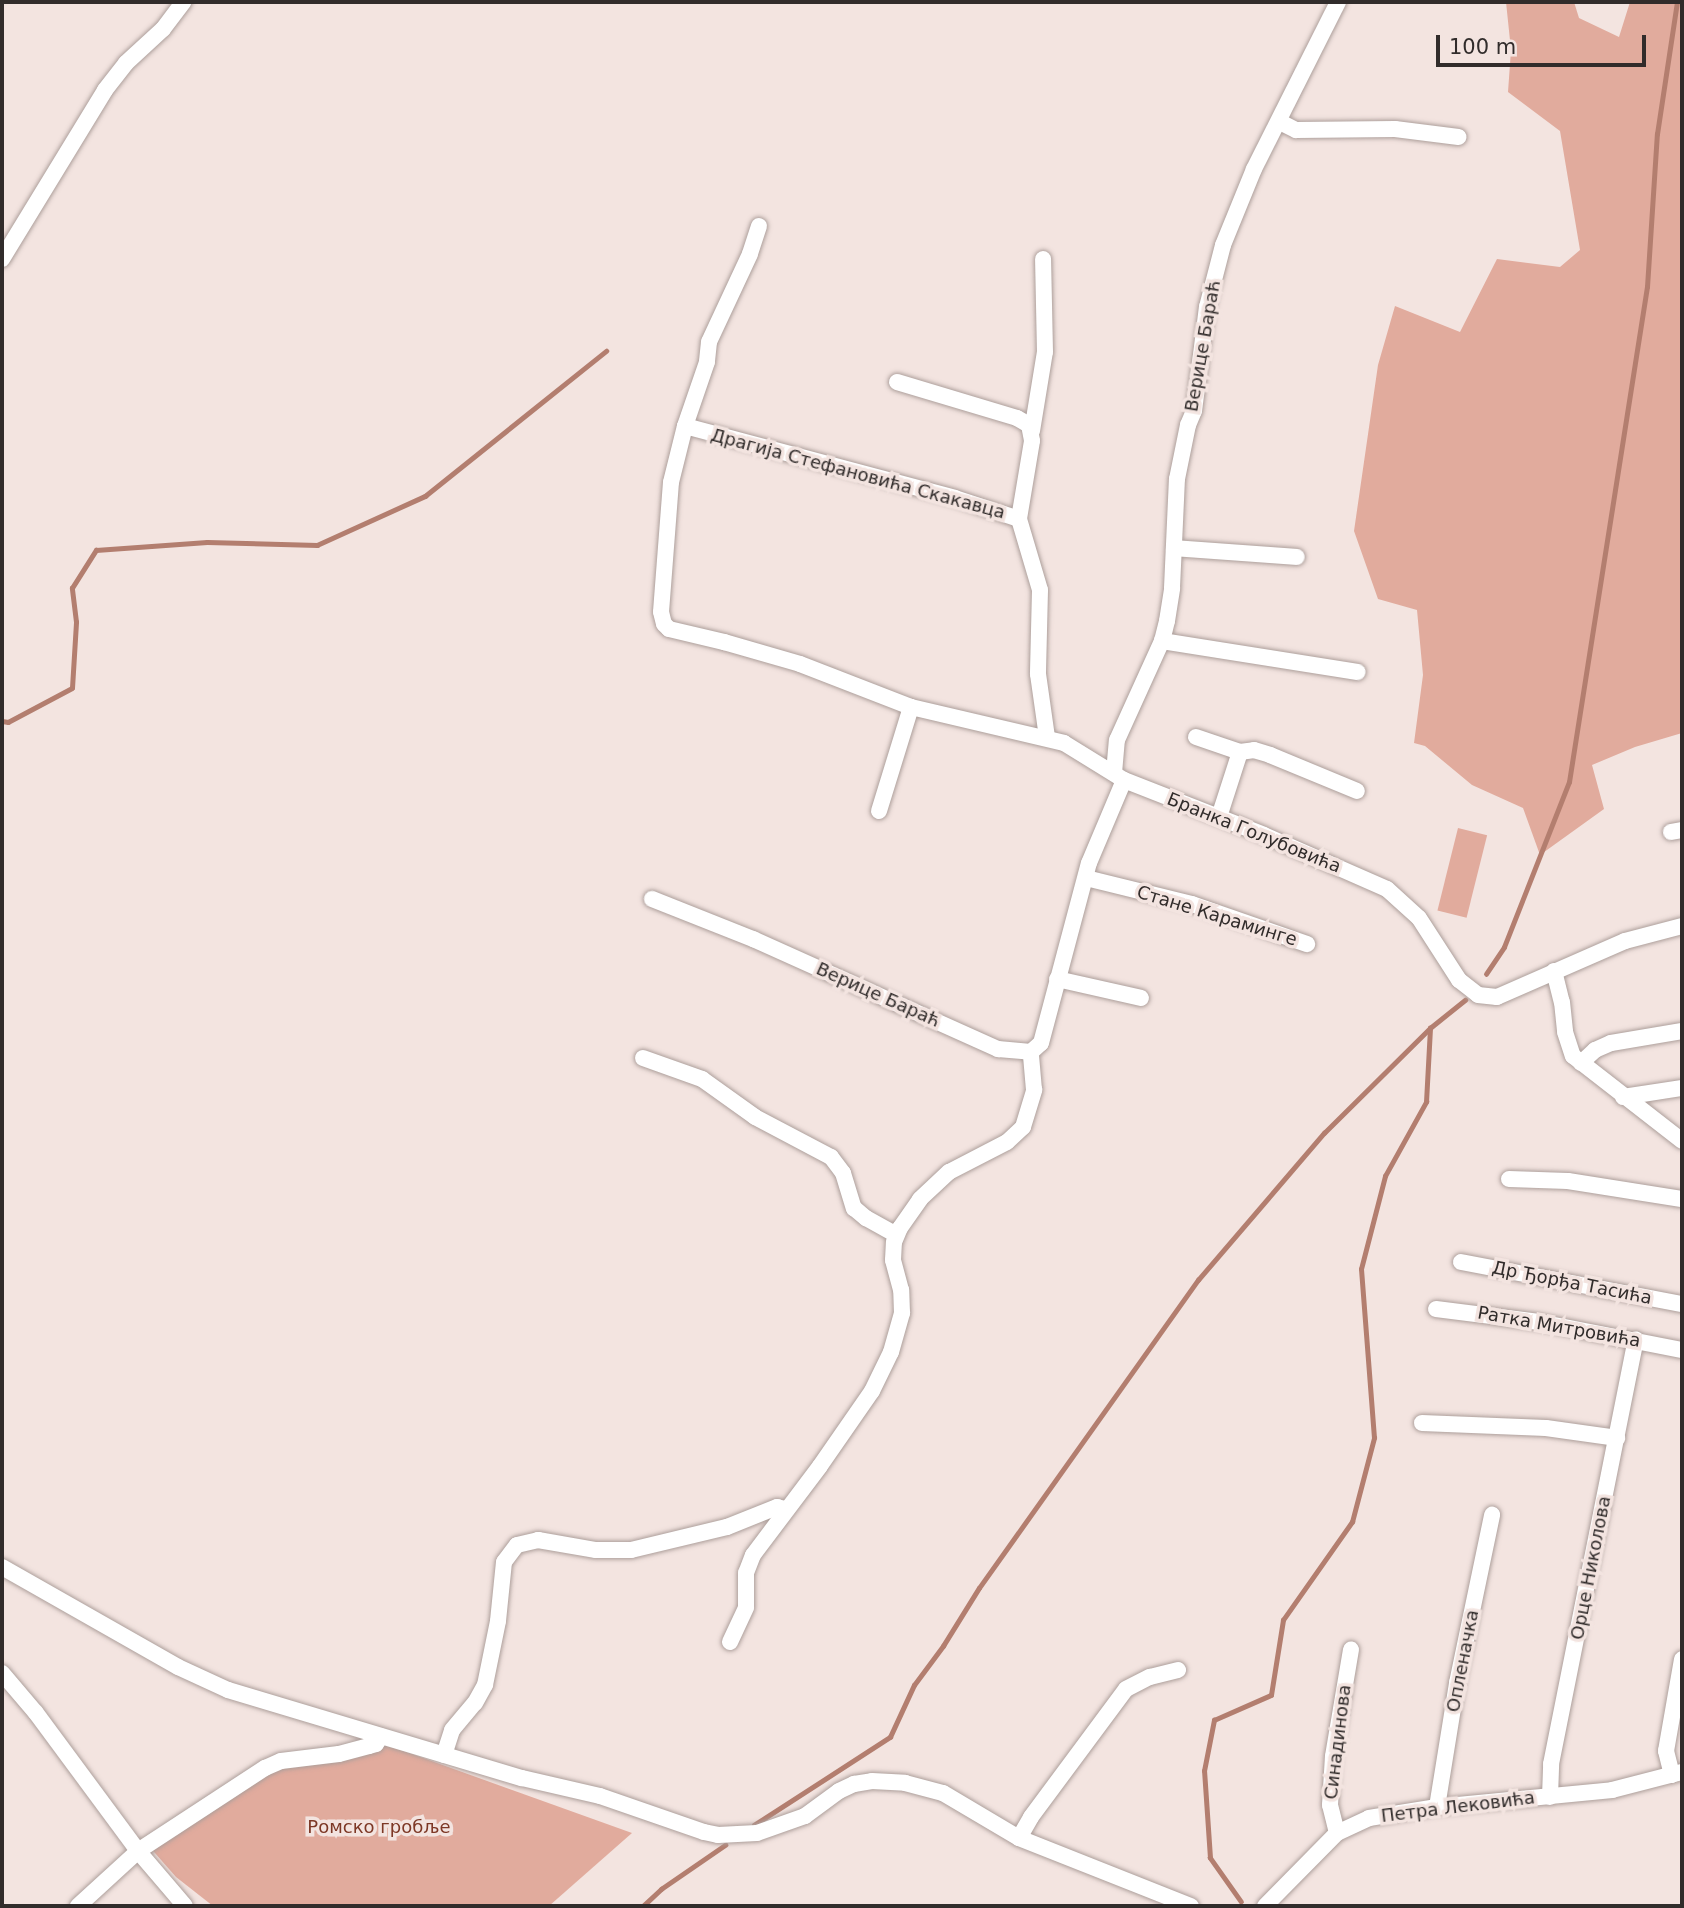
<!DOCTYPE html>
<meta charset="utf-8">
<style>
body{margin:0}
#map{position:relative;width:1684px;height:1908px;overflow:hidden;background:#f3e4e0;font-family:"DejaVu Sans",sans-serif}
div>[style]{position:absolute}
.green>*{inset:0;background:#e1ab9d;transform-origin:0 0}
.stream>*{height:4.5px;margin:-2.25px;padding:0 2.25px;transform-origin:2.25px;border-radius:2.25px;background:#b37e6f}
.roads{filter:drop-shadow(0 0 2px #ad9f9b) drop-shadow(0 0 2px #ad9f9b)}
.minor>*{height:16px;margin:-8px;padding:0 8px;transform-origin:8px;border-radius:8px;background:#fff}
span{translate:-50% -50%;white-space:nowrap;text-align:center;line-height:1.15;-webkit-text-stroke:7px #f3e4e0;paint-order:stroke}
.street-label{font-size:18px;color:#312c2b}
.park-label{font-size:18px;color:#7d3826}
.frame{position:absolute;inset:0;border:4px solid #312c2b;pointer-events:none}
.scale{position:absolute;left:1436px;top:35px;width:210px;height:32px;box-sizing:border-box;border:4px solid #312c2b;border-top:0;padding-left:9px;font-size:21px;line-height:24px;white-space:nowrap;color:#312c2b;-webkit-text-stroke:5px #f3e4e0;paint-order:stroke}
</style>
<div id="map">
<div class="green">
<i style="clip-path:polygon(1506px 2px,1574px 2px,1579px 18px,1619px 37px,1630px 2px,1682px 2px,1682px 733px,1635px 747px,1592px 765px,1604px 809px,1540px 855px,1523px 808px,1472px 785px,1425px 746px,1414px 743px,1423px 675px,1417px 610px,1378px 599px,1354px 531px,1378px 365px,1395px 306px,1460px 332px,1497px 259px,1560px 267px,1580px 250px,1560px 131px,1508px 92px,1511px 50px)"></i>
<i style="left:1458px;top:828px;width:30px;height:85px;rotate:14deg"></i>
<i style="clip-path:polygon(387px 1745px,632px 1833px,549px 1906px,213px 1906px,176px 1877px,147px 1844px,275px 1763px)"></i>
</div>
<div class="stream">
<i style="left:2px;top:721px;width:6px;rotate:9deg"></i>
<i style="left:8px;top:722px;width:72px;rotate:-28deg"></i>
<i style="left:72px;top:688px;width:66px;rotate:-86.5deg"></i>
<i style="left:76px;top:622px;width:34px;rotate:-97deg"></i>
<i style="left:72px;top:588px;width:45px;rotate:-57.7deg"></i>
<i style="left:96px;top:550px;width:111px;rotate:-4.1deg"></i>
<i style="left:207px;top:542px;width:110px;rotate:1.6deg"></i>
<i style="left:317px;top:545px;width:119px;rotate:-24.4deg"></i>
<i style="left:425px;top:496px;width:232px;rotate:-38.7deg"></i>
<i style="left:1486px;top:974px;width:32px;rotate:-56deg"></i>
<i style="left:1504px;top:947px;width:177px;rotate:-68.5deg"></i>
<i style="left:1569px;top:782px;width:501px;rotate:-81.05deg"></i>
<i style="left:1647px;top:287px;width:153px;rotate:-86.3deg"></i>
<i style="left:1657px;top:134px;width:134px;rotate:-81.4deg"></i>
<i style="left:754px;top:1825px;width:162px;rotate:-32.9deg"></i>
<i style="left:890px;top:1737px;width:57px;rotate:-65.2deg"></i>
<i style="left:914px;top:1685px;width:49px;rotate:-53.4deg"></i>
<i style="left:943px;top:1646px;width:68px;rotate:-58.2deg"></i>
<i style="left:979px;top:1588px;width:378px;rotate:-54.6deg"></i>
<i style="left:1198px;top:1280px;width:194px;rotate:-49.4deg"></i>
<i style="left:1324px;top:1133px;width:149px;rotate:-44.7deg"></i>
<i style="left:1430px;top:1028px;width:45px;rotate:-38.7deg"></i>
<i style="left:1241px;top:1902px;width:54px;rotate:-125.2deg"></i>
<i style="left:1210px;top:1858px;width:87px;rotate:-93.9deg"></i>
<i style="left:1204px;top:1771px;width:52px;rotate:-78.9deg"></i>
<i style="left:1214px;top:1720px;width:62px;rotate:-23.7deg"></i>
<i style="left:1271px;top:1695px;width:76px;rotate:-80.9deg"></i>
<i style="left:1283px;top:1620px;width:120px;rotate:-54.9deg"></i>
<i style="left:1352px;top:1522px;width:87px;rotate:-75.3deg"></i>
<i style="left:1374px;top:1438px;width:169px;rotate:-94.4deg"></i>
<i style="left:1361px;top:1269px;width:96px;rotate:-75.5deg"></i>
<i style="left:1385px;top:1176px;width:85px;rotate:-61deg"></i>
<i style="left:1426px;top:1102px;width:74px;rotate:-86.9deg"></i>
<i style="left:643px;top:1906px;width:25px;rotate:-43deg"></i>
<i style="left:661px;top:1889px;width:78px;rotate:-34.5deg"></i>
</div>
<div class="roads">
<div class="minor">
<i style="left:1280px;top:122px;width:18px;rotate:27deg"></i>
<i style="left:1296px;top:130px;width:99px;rotate:-0.6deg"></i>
<i style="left:1395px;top:129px;width:64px;rotate:7.2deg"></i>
<i style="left:759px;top:226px;width:29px;rotate:108deg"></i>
<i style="left:750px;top:254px;width:97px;rotate:115deg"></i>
<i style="left:709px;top:342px;width:20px;rotate:96deg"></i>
<i style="left:707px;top:362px;width:68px;rotate:109deg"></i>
<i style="left:685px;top:426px;width:58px;rotate:104deg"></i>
<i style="left:671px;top:482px;width:130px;rotate:94.4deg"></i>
<i style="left:661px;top:612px;width:12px;rotate:76deg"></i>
<i style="left:664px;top:624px;width:7px;rotate:45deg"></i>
<i style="left:669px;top:629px;width:57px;rotate:13.3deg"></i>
<i style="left:724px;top:642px;width:79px;rotate:16.1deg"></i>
<i style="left:800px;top:664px;width:119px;rotate:21.2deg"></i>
<i style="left:911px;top:707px;width:157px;rotate:13.2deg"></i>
<i style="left:1064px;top:743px;width:70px;rotate:31.7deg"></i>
<i style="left:1124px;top:780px;width:150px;rotate:21.4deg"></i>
<i style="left:1264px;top:835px;width:134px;rotate:23.7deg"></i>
<i style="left:1387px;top:889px;width:43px;rotate:42.2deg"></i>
<i style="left:1419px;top:918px;width:74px;rotate:57.2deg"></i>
<i style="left:1459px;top:980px;width:24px;rotate:38deg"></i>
<i style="left:1478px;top:995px;width:19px;rotate:6deg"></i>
<i style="left:1497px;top:997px;width:140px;rotate:-23.6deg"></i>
<i style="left:1625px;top:941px;width:59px;rotate:-14.7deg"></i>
<i style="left:2px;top:259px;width:198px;rotate:-58.6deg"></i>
<i style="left:105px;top:90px;width:34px;rotate:-52deg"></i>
<i style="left:126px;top:63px;width:50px;rotate:-42.6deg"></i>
<i style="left:163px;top:29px;width:34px;rotate:-53deg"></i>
<i style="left:897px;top:382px;width:125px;rotate:16.7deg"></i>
<i style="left:1017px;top:418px;width:14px;rotate:30deg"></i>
<i style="left:1029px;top:425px;width:16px;rotate:79deg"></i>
<i style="left:1032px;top:441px;width:79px;rotate:99.5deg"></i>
<i style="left:685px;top:426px;width:279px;rotate:14.9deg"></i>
<i style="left:955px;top:498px;width:67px;rotate:18.2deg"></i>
<i style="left:1019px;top:519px;width:74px;rotate:73.5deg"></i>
<i style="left:1040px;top:590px;width:84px;rotate:91.4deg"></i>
<i style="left:1038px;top:674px;width:64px;rotate:81.9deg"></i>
<i style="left:1032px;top:431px;width:80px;rotate:-80.7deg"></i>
<i style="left:1045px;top:352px;width:93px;rotate:-91.2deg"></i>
<i style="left:1174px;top:548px;width:123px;rotate:4.2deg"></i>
<i style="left:1162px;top:641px;width:198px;rotate:9deg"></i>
<i style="left:1196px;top:737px;width:46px;rotate:18.8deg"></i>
<i style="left:1114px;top:773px;width:33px;rotate:-85deg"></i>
<i style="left:1117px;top:740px;width:109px;rotate:-65.6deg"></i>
<i style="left:1162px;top:641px;width:21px;rotate:-76deg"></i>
<i style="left:1167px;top:621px;width:33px;rotate:-81deg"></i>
<i style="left:1172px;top:588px;width:109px;rotate:-87.4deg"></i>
<i style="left:1177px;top:479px;width:55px;rotate:-78.5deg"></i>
<i style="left:1188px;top:425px;width:15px;rotate:-67deg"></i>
<i style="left:1194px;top:411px;width:105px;rotate:-82.9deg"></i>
<i style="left:1207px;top:307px;width:64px;rotate:-75.5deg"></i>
<i style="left:1223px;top:245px;width:82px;rotate:-67.8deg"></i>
<i style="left:1254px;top:169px;width:187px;rotate:-63.3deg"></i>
<i style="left:879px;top:811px;width:109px;rotate:-72.9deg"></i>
<i style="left:1219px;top:817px;width:68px;rotate:-72.1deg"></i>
<i style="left:1240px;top:752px;width:14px;rotate:-8deg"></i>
<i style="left:1254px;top:750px;width:17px;rotate:17deg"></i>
<i style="left:1270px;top:755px;width:94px;rotate:22.5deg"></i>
<i style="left:1671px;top:832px;width:11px;rotate:-10deg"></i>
<i style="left:1086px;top:878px;width:109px;rotate:13.8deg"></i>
<i style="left:1192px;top:904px;width:122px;rotate:19.2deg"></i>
<i style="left:652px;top:899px;width:109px;rotate:21.6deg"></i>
<i style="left:753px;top:939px;width:269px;rotate:24.2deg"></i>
<i style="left:998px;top:1049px;width:33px;rotate:5deg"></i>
<i style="left:1031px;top:1052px;width:13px;rotate:-42deg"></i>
<i style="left:1041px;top:1043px;width:186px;rotate:-75.1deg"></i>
<i style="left:1089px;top:863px;width:90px;rotate:-67.1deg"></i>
<i style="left:1554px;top:971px;width:32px;rotate:76deg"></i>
<i style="left:1562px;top:1002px;width:30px;rotate:84deg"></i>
<i style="left:1565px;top:1032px;width:25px;rotate:72deg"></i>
<i style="left:1573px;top:1056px;width:138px;rotate:37.9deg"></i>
<i style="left:1057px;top:979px;width:86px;rotate:12.7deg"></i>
<i style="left:643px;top:1058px;width:63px;rotate:19.6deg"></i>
<i style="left:702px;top:1079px;width:65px;rotate:35.6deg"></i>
<i style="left:755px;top:1117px;width:86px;rotate:27.8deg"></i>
<i style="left:831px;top:1157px;width:20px;rotate:53deg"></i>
<i style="left:843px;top:1173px;width:37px;rotate:73deg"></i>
<i style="left:854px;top:1208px;width:16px;rotate:40deg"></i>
<i style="left:866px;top:1218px;width:35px;rotate:29deg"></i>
<i style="left:1581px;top:1063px;width:19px;rotate:-43deg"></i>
<i style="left:1595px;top:1050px;width:17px;rotate:-24deg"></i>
<i style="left:1611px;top:1043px;width:72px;rotate:-9.6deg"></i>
<i style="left:1623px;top:1097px;width:60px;rotate:-8.7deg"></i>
<i style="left:1509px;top:1179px;width:59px;rotate:1.9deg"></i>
<i style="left:1568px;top:1181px;width:115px;rotate:9deg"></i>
<i style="left:1461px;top:1262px;width:225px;rotate:10.8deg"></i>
<i style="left:1436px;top:1309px;width:104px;rotate:7.2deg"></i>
<i style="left:1539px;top:1322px;width:146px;rotate:11.1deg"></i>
<i style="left:1422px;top:1423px;width:124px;rotate:2.3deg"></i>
<i style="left:1546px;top:1428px;width:72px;rotate:8deg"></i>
<i style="left:2px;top:1567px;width:202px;rotate:29.6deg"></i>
<i style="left:178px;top:1667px;width:55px;rotate:24.7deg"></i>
<i style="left:228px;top:1690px;width:307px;rotate:16.7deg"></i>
<i style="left:522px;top:1778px;width:80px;rotate:13deg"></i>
<i style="left:600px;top:1796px;width:110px;rotate:19.1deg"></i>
<i style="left:704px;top:1832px;width:14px;rotate:12deg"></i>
<i style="left:718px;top:1835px;width:39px;rotate:-3deg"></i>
<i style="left:757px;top:1833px;width:51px;rotate:-19.5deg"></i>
<i style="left:805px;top:1816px;width:42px;rotate:-36.3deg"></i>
<i style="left:839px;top:1791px;width:17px;rotate:-25deg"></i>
<i style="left:854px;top:1784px;width:18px;rotate:-9deg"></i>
<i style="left:872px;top:1781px;width:33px;rotate:3deg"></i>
<i style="left:905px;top:1783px;width:39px;rotate:15deg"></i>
<i style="left:943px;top:1793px;width:88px;rotate:30.6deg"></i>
<i style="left:1019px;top:1838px;width:185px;rotate:21.6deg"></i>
<i style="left:730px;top:1642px;width:38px;rotate:-65deg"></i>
<i style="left:746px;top:1607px;width:34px;rotate:-90deg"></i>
<i style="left:746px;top:1573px;width:19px;rotate:-69deg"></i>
<i style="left:753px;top:1555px;width:111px;rotate:-53deg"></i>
<i style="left:820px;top:1466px;width:91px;rotate:-55.3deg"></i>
<i style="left:872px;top:1391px;width:43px;rotate:-64deg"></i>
<i style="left:891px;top:1352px;width:41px;rotate:-74.2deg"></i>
<i style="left:902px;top:1313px;width:23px;rotate:-92deg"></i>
<i style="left:901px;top:1290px;width:31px;rotate:-105deg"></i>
<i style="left:893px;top:1260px;width:18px;rotate:-87deg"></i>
<i style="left:894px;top:1242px;width:15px;rotate:-67deg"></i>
<i style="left:900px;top:1228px;width:35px;rotate:-55deg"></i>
<i style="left:920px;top:1199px;width:40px;rotate:-43deg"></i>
<i style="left:949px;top:1172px;width:65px;rotate:-27.3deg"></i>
<i style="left:1007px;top:1142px;width:22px;rotate:-43deg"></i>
<i style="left:1023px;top:1127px;width:39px;rotate:-73deg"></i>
<i style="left:1034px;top:1090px;width:38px;rotate:-95deg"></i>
<i style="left:2px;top:1673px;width:52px;rotate:49.6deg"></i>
<i style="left:36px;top:1713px;width:172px;rotate:53.5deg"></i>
<i style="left:138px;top:1851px;width:72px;rotate:49.5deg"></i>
<i style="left:444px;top:1755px;width:26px;rotate:-72deg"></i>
<i style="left:452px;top:1730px;width:35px;rotate:-50deg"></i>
<i style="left:475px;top:1703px;width:21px;rotate:-61deg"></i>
<i style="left:485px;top:1685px;width:65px;rotate:-78.5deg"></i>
<i style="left:498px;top:1621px;width:59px;rotate:-84.2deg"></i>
<i style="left:504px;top:1562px;width:21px;rotate:-53deg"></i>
<i style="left:517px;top:1545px;width:22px;rotate:-13deg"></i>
<i style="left:538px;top:1540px;width:59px;rotate:9.8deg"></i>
<i style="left:596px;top:1550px;width:35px"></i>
<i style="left:631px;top:1550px;width:99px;rotate:-13.5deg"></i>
<i style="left:727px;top:1527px;width:54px;rotate:-21.8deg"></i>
<i style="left:777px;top:1507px;width:8px;rotate:14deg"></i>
<i style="left:1672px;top:1775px;width:25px;rotate:-104deg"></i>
<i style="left:1666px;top:1751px;width:93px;rotate:-80.1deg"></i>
<i style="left:1550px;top:1797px;width:33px;rotate:-88deg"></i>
<i style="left:1551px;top:1764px;width:433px;rotate:-78.7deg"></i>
<i style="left:1437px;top:1807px;width:126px;rotate:-80.8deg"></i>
<i style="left:1457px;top:1683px;width:172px;rotate:-78.2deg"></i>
<i style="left:1337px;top:1833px;width:29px;rotate:-104deg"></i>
<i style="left:1330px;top:1805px;width:49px;rotate:-86.5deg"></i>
<i style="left:1333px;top:1756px;width:108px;rotate:-80.4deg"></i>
<i style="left:1019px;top:1838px;width:24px;rotate:-60deg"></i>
<i style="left:1031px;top:1817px;width:159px;rotate:-53.4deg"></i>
<i style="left:1126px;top:1689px;width:27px;rotate:-27deg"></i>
<i style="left:1150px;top:1677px;width:29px;rotate:-14deg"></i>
<i style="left:78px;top:1906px;width:81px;rotate:-42.5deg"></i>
<i style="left:138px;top:1851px;width:152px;rotate:-33.2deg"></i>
<i style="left:265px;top:1768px;width:17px;rotate:-24deg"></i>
<i style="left:281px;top:1761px;width:58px;rotate:-6.9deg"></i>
<i style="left:339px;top:1754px;width:31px;rotate:-15deg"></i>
<i style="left:369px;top:1746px;width:7px;rotate:-16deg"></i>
<i style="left:376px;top:1744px;width:9px;rotate:-58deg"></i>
<i style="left:1265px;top:1906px;width:103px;rotate:-45.4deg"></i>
<i style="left:1337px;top:1833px;width:35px;rotate:-25deg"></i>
<i style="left:1369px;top:1818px;width:69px;rotate:-9.2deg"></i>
<i style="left:1437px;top:1807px;width:176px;rotate:-5.5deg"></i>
<i style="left:1612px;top:1790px;width:72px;rotate:-14.4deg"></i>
</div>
</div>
<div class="street-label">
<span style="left:1203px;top:346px;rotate:-80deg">Верице Бараћ</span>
<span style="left:858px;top:474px;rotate:15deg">Драгија Стефановића Скакавца</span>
<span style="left:1254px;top:833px;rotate:22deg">Бранка Голубовића</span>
<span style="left:1217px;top:916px;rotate:17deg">Стане Караминге</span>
<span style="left:878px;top:995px;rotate:24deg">Верице Бараћ</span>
<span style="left:1572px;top:1283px;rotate:11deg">Др Ђорђа Тасића</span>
<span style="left:1559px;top:1327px;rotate:10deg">Ратка Митровића</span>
<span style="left:1591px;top:1568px;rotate:-79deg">Орце Николова</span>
<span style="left:1463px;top:1661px;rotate:-79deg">Опленачка</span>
<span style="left:1338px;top:1742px;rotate:-83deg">Синадинова</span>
<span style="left:1458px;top:1807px;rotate:-7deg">Петра Лековића</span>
</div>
<div class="park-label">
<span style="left:379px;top:1827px">Ромско гробље</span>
</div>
<div class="frame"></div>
<div class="scale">100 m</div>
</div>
